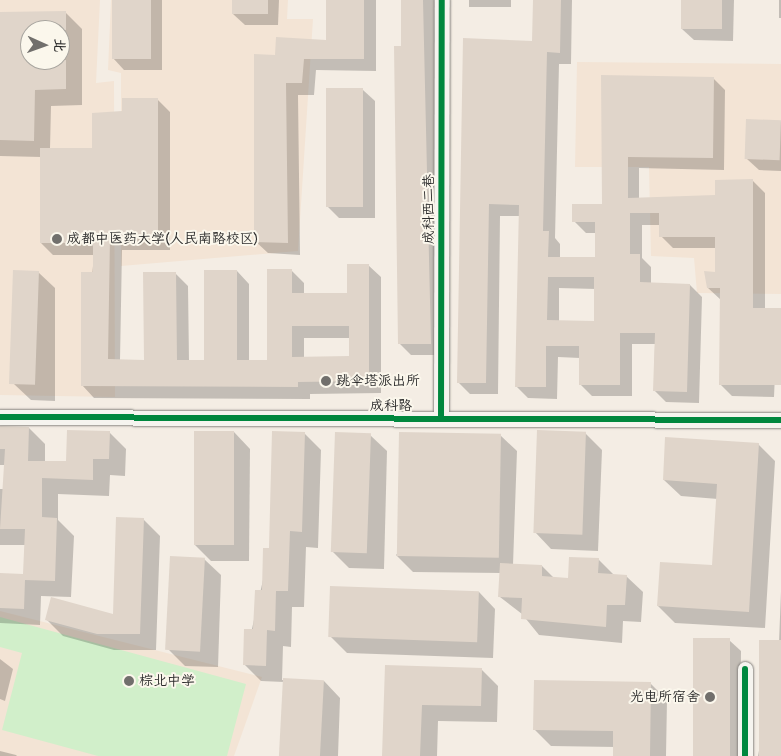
<!DOCTYPE html>
<meta charset="utf-8">
<style>
body{margin:0}
#map{position:relative;width:781px;height:756px;overflow:hidden;background:#f4ede4;font-family:Pangolin,"LXGW WenKai TC",sans-serif}
div>[style]{position:absolute}
.built>*{inset:0;background:#f3e4d5}
.green>*{inset:0;background:#d1efca}
.shadow>*{inset:0;background:#0003;transform-origin:0 0}
.building>*{inset:0;background:#e0d5ca;transform-origin:0 0}
.roads{filter:drop-shadow(0 0 1px #85827e) drop-shadow(0 0 1px #85827e)}
.street>*{height:15px;margin:-7.5px;padding:0 7.5px;transform-origin:7.5px;border-radius:7.5px;background:#f6f4ef}
.cycleway>*{height:6px;margin:-3px;padding:0 3px;transform-origin:3px;border-radius:3px;background:#00873e}
.dots>*{width:14px;height:14px;translate:-50% -50%;box-sizing:border-box;border:2px solid #fbf7ec;border-radius:50%}
span{translate:-50% -50%;white-space:nowrap;text-align:center;line-height:1.15;-webkit-text-stroke:4px #fbf7ec;paint-order:stroke}
.street-label{font-size:14px;color:#2b2b2b}
.poi-label{font-size:14px;color:#2b2b2b}
.left{translate:0 -50%;text-align:left}
.right{translate:-100% -50%;text-align:right}
.north{position:absolute;left:20px;top:20px;width:50px;height:50px;box-sizing:border-box;background:#fbf7ec;border:1px solid #a8a59f;border-radius:50%;rotate:92deg;font-size:14px;font-weight:700;line-height:20px;text-align:center;color:#2b2b2b}
.north::after{content:'';display:block;margin:auto;width:18px;height:22px;background:#716f6c;clip-path:polygon(50% 0,100% 100%,50% 72%,0 100%)}
</style>
<div id="map">
<div class="built">
<i style="clip-path:polygon(evenodd,0 0,100px 0,96px 83px,114px 81px,115px 397px,0 395px,0 0,30px 30px,60px 30px,60px 60px,30px 60px,30px 30px)"></i>
<i style="clip-path:polygon(111px 0,288px 0,287px 19px,313px 19px,298px 251px,121px 266px,121px 73px,108px 70px)"></i>
<i style="clip-path:polygon(577px 62px,781px 64px,781px 294px,697px 293px,694px 258px,651px 256px,649px 167px,575px 167px)"></i>
<i style="clip-path:polygon(0 611px,262px 677px,234px 756px,0 756px)"></i>
</div>
<div class="green">
<i style="clip-path:polygon(0 617px,246px 684px,227px 756px,98px 756px,2px 730px,22px 653px,0 647px)"></i>
</div>
<div class="shadow">
<i style="clip-path:polygon(113px 0,162px 0,162px 70px,124px 70px,113px 58px)"></i>
<i style="clip-path:polygon(233px 0,279px 0,278px 25px,245px 25px,233px 14px)"></i>
<i style="clip-path:polygon(328px 0,376px 0,376px 71px,316px 70px,314px 95px,298px 95px,300px 255px,268px 253px,255px 241px,276px 56px,328px 41px)"></i>
<i style="clip-path:polygon(402px 0,434px 0,442px 355px,411px 355px,399px 343px)"></i>
<i style="left:469px;top:0;width:42px;height:7px"></i>
<i style="clip-path:polygon(evenodd,535px 0,572px 0,571px 64px,559px 64px,555px 238px,560px 244px,560px 258px,597px 258px,597px 233px,586px 233px,574px 221px,603px 205px,602px 76px,713px 78px,725px 90px,724px 170px,639px 168px,639px 199px,716px 196px,753px 181px,765px 193px,765px 309px,781px 309px,781px 374px,775px 374px,774px 397px,732px 396px,720px 384px,721px 300px,708px 288px,716px 273px,716px 248px,673px 248px,661px 236px,661px 225px,642px 225px,642px 258px,651px 267px,651px 284px,690px 285px,702px 297px,699px 403px,666px 402px,654px 390px,655px 344px,632px 344px,632px 396px,592px 396px,580px 384px,580px 358px,558px 357px,557px 399px,528px 398px,516px 386px,520px 216px,500px 216px,498px 394px,470px 394px,458px 382px,464px 39px,534px 42px,535px 0,559px 288px,596px 289px,595px 322px,559px 322px,559px 288px)"></i>
<i style="clip-path:polygon(683px 0,734px 0,733px 41px,694px 40px,682px 29px)"></i>
<i style="left:779px;top:0;width:2px;height:18px"></i>
<i style="clip-path:polygon(evenodd,65px 12px,82px 29px,82px 105px,51px 106px,50px 149px,93px 149px,123px 112px,157px 99px,170px 112px,170px 250px,122px 250px,120px 361px,146px 361px,175px 273px,188px 286px,189px 361px,206px 361px,237px 271px,249px 284px,249px 361px,268px 361px,291px 270px,304px 283px,304px 294px,349px 294px,368px 265px,381px 277px,381px 393px,310px 394px,310px 399px,94px 398px,82px 385px,94px 255px,53px 255px,41px 243px,41px 157px,0 156px,0 13px,65px 12px,30px 30px,60px 30px,60px 60px,30px 60px,30px 30px,65px 12px,304px 338px,350px 338px,350px 358px,304px 358px,304px 338px)"></i>
<i style="clip-path:polygon(363px 90px,375px 101px,375px 218px,339px 218px,327px 206px)"></i>
<i style="clip-path:polygon(781px 121px,781px 171px,759px 170px,747px 159px)"></i>
<i style="clip-path:polygon(38px 272px,55px 288px,55px 401px,31px 400px,14px 384px)"></i>
<i style="clip-path:polygon(0 427px,29px 428px,45px 444px,45px 462px,67px 462px,109px 432px,126px 449px,125px 476px,110px 475px,109px 496px,58px 494px,58px 520px,74px 536px,71px 597px,41px 596px,40px 625px,0 623px,0 575px,24px 576px,25px 545px,0 545px,0 489px,6px 489px,6px 465px,0 465px)"></i>
<i style="clip-path:polygon(234px 432px,250px 449px,249px 561px,211px 561px,194px 544px)"></i>
<i style="clip-path:polygon(304px 433px,321px 450px,318px 548px,306px 547px,304px 607px,292px 607px,291px 647px,283px 646px,282px 680px,324px 681px,340px 698px,338px 756px,281px 756px,284px 682px,261px 681px,244px 664px,270px 549px)"></i>
<i style="clip-path:polygon(585px 433px,602px 450px,598px 551px,551px 549px,535px 532px)"></i>
<i style="clip-path:polygon(370px 435px,387px 451px,384px 569px,349px 568px,333px 552px)"></i>
<i style="clip-path:polygon(500px 435px,517px 451px,513px 565px,542px 566px,554px 578px,569px 579px,598px 559px,614px 575px,626px 576px,643px 592px,641px 622px,623px 621px,622px 643px,539px 635px,522px 614px,500px 597px,501px 573px,413px 572px,396px 555px)"></i>
<i style="clip-path:polygon(758px 444px,775px 461px,765px 628px,675px 623px,658px 606px,714px 566px,718px 499px,681px 496px,664px 480px)"></i>
<i style="clip-path:polygon(143px 519px,160px 536px,156px 650px,114px 650px,63px 636px,46px 619px,114px 616px)"></i>
<i style="clip-path:polygon(204px 559px,221px 575px,218px 667px,185px 666px,168px 649px)"></i>
<i style="clip-path:polygon(781px 591px,781px 756px,758px 756px,779px 642px)"></i>
<i style="clip-path:polygon(479px 592px,495px 609px,493px 658px,347px 653px,330px 636px)"></i>
<i style="clip-path:polygon(729px 640px,741px 651px,740px 756px,693px 756px)"></i>
<i style="clip-path:polygon(0 659px,13px 669px,5px 701px,0 699px)"></i>
<i style="clip-path:polygon(386px 666px,481px 669px,498px 686px,497px 722px,438px 721px,437px 756px,383px 756px)"></i>
<i style="clip-path:polygon(650px 683px,667px 700px,666px 756px,614px 756px,615px 747px,551px 746px,535px 730px)"></i>
<i style="clip-path:polygon(0 751px,16px 755px,17px 756px,0 756px)"></i>
</div>
<div class="building">
<i style="left:112px;top:0;width:39px;height:59px"></i>
<i style="left:232px;top:0;width:36px;height:14px"></i>
<i style="clip-path:polygon(326px 0,364px 0,364px 59px,304px 59px,302px 83px,286px 83px,288px 243px,254px 242px,254px 54px,275px 55px,276px 37px,326px 40px)"></i>
<i style="clip-path:polygon(401px 0,423px 0,431px 344px,398px 344px,394px 46px,401px 46px)"></i>
<i style="clip-path:polygon(evenodd,533px 0,561px 0,560px 53px,547px 52px,543px 231px,549px 231px,548px 257px,595px 257px,595px 222px,572px 222px,572px 204px,602px 204px,601px 75px,714px 77px,713px 158px,628px 157px,628px 198px,715px 195px,715px 180px,753px 179px,753px 308px,781px 308px,781px 385px,719px 385px,720px 288px,707px 288px,704px 271px,715px 272px,715px 237px,659px 237px,659px 213px,630px 213px,630px 254px,640px 254px,640px 282px,690px 284px,687px 392px,653px 391px,655px 333px,620px 333px,620px 385px,579px 385px,579px 346px,546px 346px,546px 387px,515px 387px,519px 205px,489px 204px,486px 383px,457px 383px,463px 38px,532px 41px,533px 0,548px 277px,594px 277px,594px 321px,547px 320px,548px 277px)"></i>
<i style="left:681px;top:0;width:41px;height:29px"></i>
<i style="clip-path:polygon(66px 11px,66px 30px,30px 30px,30px 60px,66px 60px,66px 89px,35px 90px,34px 141px,0 140px,0 12px)"></i>
<i style="left:363px;top:88px;width:119px;height:37px;rotate:90deg"></i>
<i style="clip-path:polygon(evenodd,122px 98px,158px 98px,158px 238px,110px 238px,108px 359px,144px 360px,143px 272px,176px 272px,177px 360px,204px 360px,204px 270px,237px 270px,237px 360px,267px 360px,267px 269px,292px 269px,292px 293px,347px 293px,347px 264px,369px 264px,369px 381px,298px 382px,298px 387px,81px 386px,81px 272px,93px 272px,93px 243px,40px 243px,40px 148px,92px 148px,92px 113px,122px 111px,122px 98px,292px 326px,349px 326px,349px 356px,292px 357px,292px 326px)"></i>
<i style="left:746px;top:119px;width:35px;height:40px;rotate:2deg"></i>
<i style="left:13px;top:270px;width:26px;height:114px;rotate:2deg"></i>
<i style="clip-path:polygon(0 426px,29px 427px,28px 461px,66px 461px,67px 430px,110px 431px,109px 459px,93px 459px,93px 480px,42px 478px,42px 517px,57px 518px,55px 581px,25px 580px,24px 609px,0 608px,0 573px,23px 574px,25px 529px,0 529px,5px 449px,0 449px)"></i>
<i style="left:537px;top:430px;width:49px;height:103px;rotate:2deg"></i>
<i style="left:194px;top:431px;width:40px;height:114px"></i>
<i style="clip-path:polygon(272px 431px,305px 432px,302px 532px,290px 531px,288px 591px,276px 591px,275px 631px,267px 630px,266px 666px,243px 665px,244px 629px,253px 629px,255px 590px,262px 590px,263px 548px,269px 548px)"></i>
<i style="left:335px;top:432px;width:36px;height:120px;rotate:2deg"></i>
<i style="left:399px;top:432px;width:102px;height:124px;rotate:1deg"></i>
<i style="clip-path:polygon(665px 437px,759px 443px,749px 612px,657px 606px,660px 562px,712px 565px,717px 484px,663px 480px)"></i>
<i style="clip-path:polygon(116px 517px,144px 518px,140px 634px,97px 634px,45px 620px,51px 597px,113px 614px)"></i>
<i style="left:170px;top:556px;width:35px;height:94px;rotate:3deg"></i>
<i style="clip-path:polygon(569px 557px,599px 558px,598px 573px,627px 575px,625px 605px,607px 605px,606px 627px,521px 619px,522px 598px,498px 597px,500px 563px,542px 565px,542px 576px,568px 578px)"></i>
<i style="left:330px;top:586px;width:149px;height:51px;rotate:2deg"></i>
<i style="left:693px;top:638px;width:37px;height:118px"></i>
<i style="left:759px;top:640px;width:22px;height:116px"></i>
<i style="clip-path:polygon(385px 665px,482px 668px,481px 706px,422px 705px,420px 756px,382px 756px)"></i>
<i style="left:283px;top:678px;width:41px;height:78px;rotate:3deg"></i>
<i style="clip-path:polygon(534px 680px,651px 682px,650px 756px,613px 756px,613px 731px,533px 730px)"></i>
</div>
<div class="roads">
<div class="street">
<i style="left:0;top:417px;width:781px;rotate:0.22deg"></i>
<i style="left:441px;top:419px;width:419px;rotate:-89.9deg"></i>
<i style="left:745px;top:756px;width:87px;rotate:-90deg"></i>
</div>
</div>
<div class="cycleway">
<i style="left:0;top:417px;width:781px;rotate:0.22deg"></i>
<i style="left:441px;top:419px;width:419px;rotate:-89.9deg"></i>
<i style="left:745px;top:756px;width:87px;rotate:-90deg"></i>
</div>
<div class="dots">
<i style="left:57px;top:239px;background:#716f6c"></i>
<i style="left:326px;top:381px;background:#716f6c"></i>
<i style="left:129px;top:681px;background:#716f6c"></i>
<i style="left:710px;top:697px;background:#716f6c"></i>
</div>
<div class="street-label">
<span style="left:429px;top:209px;rotate:-90deg">成科西二巷</span>
<span style="left:391px;top:406px">成科路</span>
</div>
<div class="poi-label">
<span class="left" style="left:67px;top:239px">成都中医药大学(人民南路校区)</span>
<span class="left" style="left:336px;top:381px">跳伞塔派出所</span>
<span class="left" style="left:139px;top:681px">棕北中学</span>
<span class="right" style="left:700px;top:697px">光电所宿舍</span>
</div>
<div class="north">北</div>
</div>
